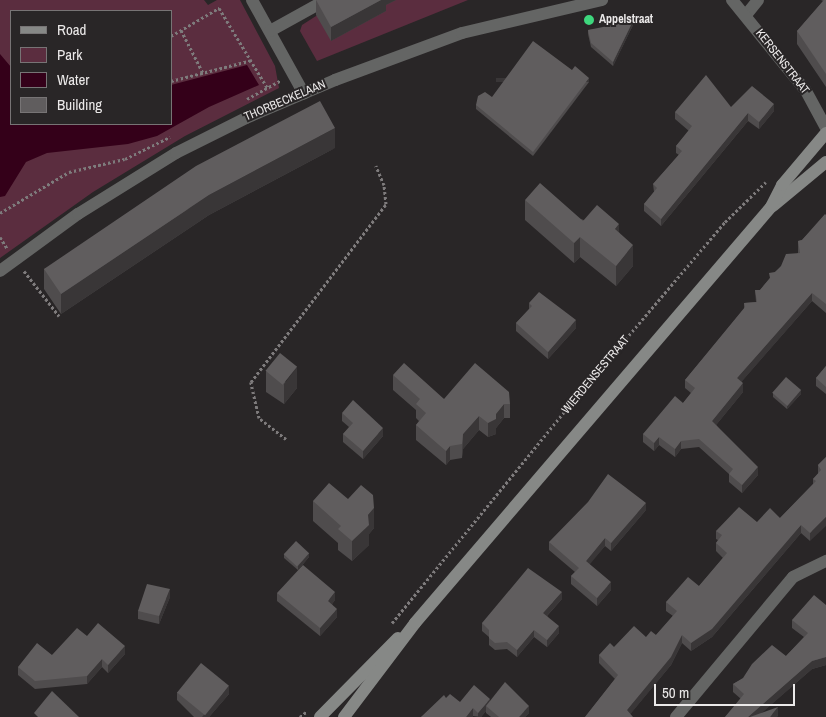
<!DOCTYPE html>
<style>
body{margin:0}
#map{position:relative;width:826px;height:717px;overflow:hidden;background:#292627;font-family:"Archivo Narrow",sans-serif}
div>[style]{position:absolute}
.green>*{inset:0;background:#5b2d3f}
.water>*{inset:0;background:#340019}
.path>*{height:3px;margin-top:-1.5px;transform-origin:0;background:repeating-linear-gradient(90deg,#7e7b7c 0 2.5px,transparent 0 5px)}
.minor>*{height:12px;margin:-6px;padding:0 6px;transform-origin:6px;border-radius:6px;background:#646564}
.tertiary>*{height:12px;margin:-6px;padding:0 6px;transform-origin:6px;border-radius:6px;background:#646564}
.secondary>*{height:12px;margin:-6px;padding:0 6px;transform-origin:6px;border-radius:6px;background:#868886}
.wall>*{inset:0;background:#4f4c4d}
.shaded-wall>*{inset:0;background:#393637;transform-origin:0 0}
.building>*{inset:0;background:#605d5e;transform-origin:0 0}
.dots>*{width:14px;height:14px;translate:-50% -50%;box-sizing:border-box;border:2px solid #292627;border-radius:50%}
span{translate:-50% -50%;white-space:nowrap;text-align:center;line-height:1.15;-webkit-text-stroke:4px #292627;paint-order:stroke}
.poi-label{font-size:12px;color:#ebe9e9;font-weight:700}
.left{translate:0 -50%;text-align:left}
.street-label{font-size:12px;color:#ebe9e9}
.legend{position:absolute;left:10px;top:10px;width:162px;height:115px;box-sizing:border-box;background:#292627;border:1px solid #777475;margin:0;padding:6px 9px;list-style:none;font-size:15px;color:#ebe9e9}
.legend li{display:flex;align-items:center;gap:10px;height:25px}
.legend b{width:25px;border:1px solid #777475}
.scale{position:absolute;left:654px;top:684px;width:141px;height:22px;box-sizing:border-box;border:2px solid #ebe9e9;border-top:0;padding-left:6px;font-size:15px;line-height:18px;white-space:nowrap;color:#ebe9e9;-webkit-text-stroke:4px #292627;paint-order:stroke}
</style>
<div id="map">
<div class="green">
<i style="clip-path:polygon(evenodd,0 0,204px 0,208px 5px,217px 0,240px 0,275px 66px,279px 88px,185px 136px,93px 192px,0 258px,0 0,11px 11px,171px 11px,171px 124px,11px 124px,11px 11px)"></i>
<i style="clip-path:polygon(341px 0,468px 0,317px 61px,300px 31px,302px 25px)"></i>
</div>
<div class="water">
<i style="clip-path:polygon(0 54px,11px 67px,11px 124px,171px 124px,171px 85px,247px 65px,259px 85px,209px 107px,157px 136px,128px 144px,47px 153px,26px 162px,5px 196px,0 197px)"></i>
</div>
<div class="path">
<i style="left:181px;top:30px;width:48px;rotate:62.9deg"></i>
<i style="left:171px;top:36px;width:56px;rotate:-30.3deg"></i>
<i style="left:219px;top:8px;width:95px;rotate:58.8deg"></i>
<i style="left:171px;top:81px;width:84px;rotate:-14.5deg"></i>
<i style="left:247px;top:99px;width:39px;rotate:-29deg"></i>
<i style="left:0;top:213px;width:80px;rotate:-30.7deg"></i>
<i style="left:69px;top:172px;width:57px;rotate:-13.1deg"></i>
<i style="left:125px;top:159px;width:50px;rotate:-26.1deg"></i>
<i style="left:0;top:237px;width:13px;rotate:58deg"></i>
<i style="left:24px;top:271px;width:57px;rotate:52.1deg"></i>
<i style="left:286px;top:439px;width:34px;rotate:-142deg"></i>
<i style="left:259px;top:418px;width:37px;rotate:-103deg"></i>
<i style="left:251px;top:382px;width:223px;rotate:-52.8deg"></i>
<i style="left:386px;top:204px;width:19px;rotate:-96deg"></i>
<i style="left:384px;top:185px;width:21px;rotate:-113deg"></i>
<i style="left:392px;top:623px;width:288px;rotate:-50.8deg"></i>
<i style="left:574px;top:400px;width:233px;rotate:-49.7deg"></i>
<i style="left:725px;top:222px;width:57px;rotate:-44.3deg"></i>
<i style="left:300px;top:717px;width:8px;rotate:-40deg"></i>
</div>
<div class="minor">
<i style="left:252px;top:0;width:107px;rotate:61deg"></i>
<i style="left:746px;top:15px;width:19px;rotate:-51deg"></i>
<i style="left:270px;top:31px;width:64px;rotate:-29deg"></i>
<i style="left:676px;top:717px;width:182px;rotate:-50.1deg"></i>
<i style="left:793px;top:577px;width:37px;rotate:-26deg"></i>
</div>
<div class="tertiary">
<i style="left:732px;top:0;width:117px;rotate:50.9deg"></i>
<i style="left:806px;top:91px;width:42px;rotate:61.6deg"></i>
<i style="left:0;top:271px;width:97px;rotate:-36.2deg"></i>
<i style="left:78px;top:214px;width:115px;rotate:-31.9deg"></i>
<i style="left:176px;top:153px;width:78px;rotate:-26.6deg"></i>
<i style="left:246px;top:118px;width:97px;rotate:-23.1deg"></i>
<i style="left:335px;top:80px;width:135px;rotate:-20.3deg"></i>
<i style="left:462px;top:33px;width:144px;rotate:-13.3deg"></i>
</div>
<div class="secondary">
<i style="left:773px;top:206px;width:69px;rotate:-39.7deg"></i>
<i style="left:320px;top:717px;width:111px;rotate:-45.4deg"></i>
<i style="left:344px;top:717px;width:118px;rotate:-52.9deg"></i>
<i style="left:415px;top:623px;width:548px;rotate:-49.44deg"></i>
<i style="left:771px;top:207px;width:25px;rotate:-63deg"></i>
<i style="left:782px;top:185px;width:68px;rotate:-49.8deg"></i>
</div>
<div class="wall">
<i style="clip-path:polygon(316px 0,396px 0,386px 5px,386px 11px,331px 41px,316px 15px)"></i>
<i style="clip-path:polygon(821px 0,826px 0,826px 87px,797px 44px,797px 31px,823px 1px)"></i>
<i style="clip-path:polygon(633px 25px,613px 66px,591px 47px,588px 34px,588px 30px)"></i>
<i style="clip-path:polygon(572px 70px,589px 82px,533px 156px,476px 109px,476px 105px)"></i>
<i style="clip-path:polygon(731px 107px,774px 111px,759px 129px,748px 121px,661px 226px,644px 211px,644px 204px,654px 192px,653px 184px,679px 155px,676px 153px,676px 146px,689px 131px,675px 119px,675px 112px)"></i>
<i style="clip-path:polygon(335px 148px,209px 215px,61px 314px,44px 289px,44px 269px)"></i>
<i style="clip-path:polygon(525px 200px,619px 232px,633px 266px,616px 286px,580px 257px,574px 263px,525px 220px)"></i>
<i style="clip-path:polygon(826px 215px,826px 313px,812px 301px,741px 382px,743px 392px,716px 425px,758px 475px,742px 493px,729px 482px,729px 474px,699px 447px,681px 449px,675px 457px,659px 445px,654px 451px,643px 442px,643px 434px,683px 403px,691px 393px,685px 388px,685px 380px,744px 309px,744px 303px,756px 302px,755px 290px,760px 290px,775px 272px,798px 253px,798px 241px,802px 240px)"></i>
<i style="clip-path:polygon(529px 303px,576px 328px,548px 359px,516px 331px,516px 323px,529px 309px)"></i>
<i style="clip-path:polygon(826px 366px,826px 394px,816px 386px,816px 378px)"></i>
<i style="clip-path:polygon(266px 371px,297px 388px,284px 404px,266px 392px)"></i>
<i style="clip-path:polygon(393px 375px,444px 399px,510px 404px,510px 418px,504px 418px,496px 428px,496px 434px,488px 437px,479px 430px,463px 449px,462px 458px,450px 460px,446px 465px,416px 440px,416px 425px,419px 421px,416px 418px,416px 410px,393px 390px)"></i>
<i style="clip-path:polygon(773px 393px,801px 394px,787px 409px,773px 397px)"></i>
<i style="clip-path:polygon(342px 413px,383px 436px,363px 459px,343px 442px,343px 434px,349px 427px,342px 421px)"></i>
<i style="clip-path:polygon(826px 457px,810px 541px,801px 533px,712px 637px,691px 651px,682px 643px,671px 665px,630px 714px,585px 717px,615px 679px,599px 663px,599px 655px,614px 647px,646px 637px,656px 635px,673px 616px,666px 611px,666px 602px,699px 586px,723px 558px,716px 551px,716px 543px,718px 540px,716px 539px,716px 531px,780px 518px,813px 484px,813px 479px,818px 474px,818px 465px)"></i>
<i style="clip-path:polygon(348px 499px,374px 528px,369px 534px,369px 545px,352px 561px,338px 550px,338px 543px,313px 521px,313px 501px)"></i>
<i style="clip-path:polygon(646px 510px,611px 551px,605px 546px,589px 564px,611px 590px,597px 606px,571px 584px,571px 576px,575px 572px,549px 550px,549px 542px)"></i>
<i style="clip-path:polygon(284px 554px,309px 557px,298px 570px,284px 558px)"></i>
<i style="clip-path:polygon(277px 593px,335px 600px,332px 604px,337px 617px,320px 636px,277px 601px)"></i>
<i style="clip-path:polygon(170px 597px,159px 624px,138px 619px,138px 611px)"></i>
<i style="clip-path:polygon(562px 599px,547px 616px,559px 633px,547px 647px,534px 637px,517px 657px,507px 649px,495px 650px,489px 645px,489px 637px,482px 631px,482px 623px)"></i>
<i style="clip-path:polygon(826px 605px,826px 665px,812px 669px,761px 713px,778px 715px,777px 717px,725px 717px,741px 699px,733px 692px,733px 684px,786px 656px,804px 637px,792px 628px,792px 620px)"></i>
<i style="clip-path:polygon(87px 636px,125px 654px,108px 673px,102px 667px,87px 684px,35px 689px,18px 675px,18px 667px,52px 655px)"></i>
<i style="clip-path:polygon(177px 692px,229px 694px,209px 717px,194px 717px,177px 700px)"></i>
<i style="clip-path:polygon(446px 698px,460px 702px,490px 702px,529px 713px,525px 717px,491px 717px,486px 713px,486px 711px,481px 717px,473px 716px,473px 717px,421px 717px)"></i>
</div>
<div class="shaded-wall">
<i style="clip-path:polygon(381px 0,396px 0,386px 5px,386px 11px,331px 41px,331px 27px)"></i>
<i style="clip-path:polygon(633px 21px,633px 25px,613px 66px,613px 62px)"></i>
<i style="left:589px;top:78px;width:4px;height:93px;rotate:90deg"></i>
<i style="clip-path:polygon(774px 104px,774px 111px,759px 129px,759px 122px)"></i>
<i style="clip-path:polygon(748px 113px,748px 121px,661px 226px,661px 219px)"></i>
<i style="clip-path:polygon(335px 128px,335px 148px,209px 215px,61px 314px,61px 294px,209px 195px)"></i>
<i style="clip-path:polygon(619px 224px,619px 244px,615px 229px)"></i>
<i style="clip-path:polygon(580px 237px,580px 257px,574px 263px,574px 243px)"></i>
<i style="clip-path:polygon(633px 245px,633px 266px,616px 286px,616px 266px)"></i>
<i style="clip-path:polygon(812px 293px,812px 301px,737px 387px,737px 378px)"></i>
<i style="clip-path:polygon(576px 320px,576px 328px,548px 359px,548px 352px)"></i>
<i style="clip-path:polygon(297px 367px,297px 388px,284px 404px,284px 384px)"></i>
<i style="clip-path:polygon(743px 383px,743px 392px,712px 430px,712px 421px)"></i>
<i style="clip-path:polygon(801px 390px,801px 394px,787px 409px,787px 405px)"></i>
<i style="clip-path:polygon(504px 404px,504px 418px,496px 428px,496px 434px,488px 437px,488px 423px)"></i>
<i style="clip-path:polygon(479px 416px,479px 430px,463px 449px,462px 458px,463px 434px)"></i>
<i style="clip-path:polygon(383px 428px,383px 436px,363px 459px,363px 451px)"></i>
<i style="clip-path:polygon(659px 437px,659px 445px,654px 451px,654px 443px)"></i>
<i style="clip-path:polygon(681px 441px,681px 449px,675px 457px,675px 449px)"></i>
<i style="clip-path:polygon(450px 446px,450px 460px,446px 465px,446px 451px)"></i>
<i style="clip-path:polygon(758px 467px,758px 475px,742px 493px,742px 485px)"></i>
<i style="clip-path:polygon(646px 503px,646px 510px,611px 551px,611px 543px)"></i>
<i style="clip-path:polygon(374px 508px,374px 528px,369px 534px,369px 545px,352px 561px,352px 541px,368px 515px)"></i>
<i style="clip-path:polygon(826px 517px,826px 526px,810px 541px,810px 533px)"></i>
<i style="clip-path:polygon(801px 525px,801px 533px,712px 637px,691px 651px,691px 643px)"></i>
<i style="clip-path:polygon(605px 538px,605px 546px,586px 569px,586px 561px)"></i>
<i style="clip-path:polygon(309px 553px,309px 557px,298px 570px,298px 566px)"></i>
<i style="clip-path:polygon(611px 582px,611px 590px,597px 606px,597px 598px)"></i>
<i style="clip-path:polygon(170px 589px,170px 597px,159px 624px,159px 616px)"></i>
<i style="clip-path:polygon(335px 592px,335px 600px,328px 609px,328px 601px)"></i>
<i style="clip-path:polygon(562px 592px,562px 599px,543px 620px,543px 613px)"></i>
<i style="clip-path:polygon(337px 609px,337px 617px,320px 636px,320px 628px)"></i>
<i style="clip-path:polygon(559px 626px,559px 633px,547px 647px,547px 640px)"></i>
<i style="clip-path:polygon(534px 630px,534px 637px,517px 657px,517px 650px)"></i>
<i style="clip-path:polygon(682px 635px,682px 643px,671px 665px,628px 717px,627px 710px)"></i>
<i style="clip-path:polygon(125px 646px,125px 654px,108px 673px,108px 665px)"></i>
<i style="clip-path:polygon(826px 657px,826px 665px,812px 669px,757px 717px,748px 717px,812px 661px)"></i>
<i style="clip-path:polygon(102px 659px,102px 667px,87px 684px,87px 676px)"></i>
<i style="clip-path:polygon(229px 686px,229px 694px,209px 717px,202px 717px)"></i>
<i style="clip-path:polygon(490px 699px,490px 707px,486px 706px,486px 711px,481px 717px,478px 717px,478px 713px)"></i>
<i style="clip-path:polygon(529px 706px,529px 713px,525px 717px,519px 717px)"></i>
<i style="clip-path:polygon(778px 707px,778px 715px,777px 717px,770px 717px)"></i>
<i style="clip-path:polygon(473px 708px,473px 717px,466px 717px)"></i>
</div>
<div class="building">
<i style="clip-path:polygon(316px 0,381px 0,331px 27px)"></i>
<i style="clip-path:polygon(824px 0,826px 0,826px 74px,797px 31px)"></i>
<i style="clip-path:polygon(633px 21px,613px 62px,591px 43px,588px 30px)"></i>
<i style="clip-path:polygon(533px 41px,572px 70px,575px 66px,589px 78px,533px 152px,476px 105px,478px 96px,485px 92px,492px 97px)"></i>
<i style="clip-path:polygon(706px 75px,731px 107px,752px 86px,774px 104px,759px 122px,748px 113px,661px 219px,644px 204px,657px 188px,653px 184px,682px 151px,676px 146px,692px 126px,675px 112px)"></i>
<i style="clip-path:polygon(320px 101px,335px 128px,209px 195px,61px 294px,44px 269px,196px 166px)"></i>
<i style="clip-path:polygon(540px 183px,583px 221px,597px 205px,619px 224px,615px 229px,633px 245px,616px 266px,580px 237px,574px 243px,525px 200px)"></i>
<i style="clip-path:polygon(825px 214px,826px 215px,826px 304px,812px 293px,737px 378px,743px 383px,712px 421px,758px 467px,742px 485px,729px 474px,733px 469px,699px 439px,681px 441px,675px 449px,659px 437px,654px 443px,643px 434px,675px 396px,683px 403px,695px 388px,685px 380px,745px 307px,744px 303px,757px 302px,755px 290px,760px 290px,770px 278px,769px 273px,775px 272px,781px 266px,786px 254px,800px 253px,798px 241px,802px 240px)"></i>
<i style="clip-path:polygon(539px 292px,576px 320px,548px 352px,516px 323px,532px 306px,529px 303px)"></i>
<i style="left:280px;top:353px;width:22px;height:23px;rotate:39deg"></i>
<i style="clip-path:polygon(404px 363px,444px 399px,475px 363px,509px 392px,510px 404px,504px 404px,496px 414px,496px 419px,488px 423px,479px 416px,463px 434px,462px 444px,450px 446px,446px 451px,416px 425px,426px 413px,416px 404px,420px 399px,393px 375px)"></i>
<i style="clip-path:polygon(826px 366px,826px 387px,816px 378px)"></i>
<i style="left:786px;top:377px;width:20px;height:21px;rotate:41deg"></i>
<i style="clip-path:polygon(353px 400px,383px 428px,363px 451px,343px 434px,353px 423px,342px 413px)"></i>
<i style="clip-path:polygon(826px 457px,826px 517px,810px 533px,801px 525px,712px 629px,691px 643px,682px 635px,671px 657px,627px 710px,633px 717px,585px 717px,618px 675px,599px 655px,610px 643px,614px 647px,634px 626px,646px 637px,651px 631px,656px 635px,677px 611px,666px 602px,688px 577px,699px 586px,727px 553px,716px 543px,722px 535px,716px 531px,739px 507px,757px 522px,770px 508px,780px 518px,816px 481px,813px 479px,821px 470px,818px 465px)"></i>
<i style="clip-path:polygon(608px 474px,646px 503px,611px 543px,605px 538px,586px 561px,611px 582px,597px 598px,571px 576px,579px 568px,549px 542px,588px 502px)"></i>
<i style="clip-path:polygon(329px 483px,348px 499px,361px 485px,373px 495px,374px 508px,368px 515px,369px 525px,352px 541px,338px 529px,341px 526px,313px 501px)"></i>
<i style="left:296px;top:541px;width:18px;height:18px;rotate:43deg"></i>
<i style="clip-path:polygon(303px 565px,335px 592px,328px 601px,337px 609px,320px 628px,277px 593px)"></i>
<i style="clip-path:polygon(528px 568px,562px 592px,543px 613px,559px 626px,547px 640px,534px 630px,517px 650px,507px 642px,495px 643px,489px 638px,489px 630px,482px 623px)"></i>
<i style="clip-path:polygon(147px 584px,170px 589px,159px 616px,138px 611px)"></i>
<i style="clip-path:polygon(814px 595px,826px 605px,826px 657px,812px 661px,748px 717px,725px 717px,744px 694px,733px 684px,743px 678px,752px 664px,772px 645px,786px 656px,808px 633px,792px 620px)"></i>
<i style="clip-path:polygon(98px 623px,125px 646px,108px 665px,102px 659px,87px 676px,35px 681px,18px 667px,37px 643px,52px 655px,77px 628px,87px 636px)"></i>
<i style="left:201px;top:663px;width:36px;height:38px;rotate:39deg"></i>
<i style="clip-path:polygon(505px 682px,529px 706px,519px 717px,499px 717px,486px 706px)"></i>
<i style="clip-path:polygon(474px 685px,490px 699px,478px 713px,473px 708px,466px 717px,421px 717px,444px 695px,446px 698px,450px 694px,460px 702px)"></i>
<i style="clip-path:polygon(52px 691px,79px 717px,38px 717px,34px 713px)"></i>
<i style="clip-path:polygon(778px 707px,770px 717px,750px 717px)"></i>
</div>
<div class="dots">
<i style="left:589px;top:20px;background:#3ed77d"></i>
</div>
<div class="poi-label">
<span class="left" style="left:599px;top:20px">Appelstraat</span>
</div>
<div class="street-label">
<span style="left:782px;top:62px;rotate:52deg">KERSENSTRAAT</span>
<span style="left:285px;top:101px;rotate:-23deg">THORBECKELAAN</span>
<span style="left:596px;top:375px;rotate:-50deg">WIERDENSESTRAAT</span>
</div>
<ul class="legend">
<li><b style="height:6px;background:#868886"></b>Road</li>
<li><b style="height:14px;background:#5b2d3f"></b>Park</li>
<li><b style="height:14px;background:#340019"></b>Water</li>
<li><b style="height:14px;background:#605d5e"></b>Building</li>
</ul>
<div class="scale">50 m</div>
</div>
